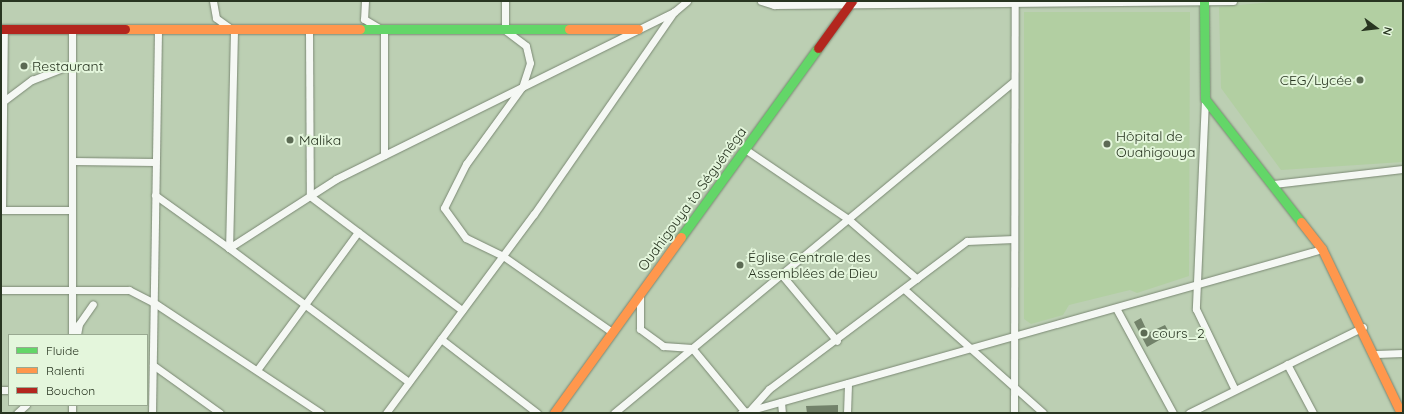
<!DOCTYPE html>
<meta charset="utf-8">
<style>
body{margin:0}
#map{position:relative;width:1404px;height:414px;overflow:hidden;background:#bccfb3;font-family:Quicksand,sans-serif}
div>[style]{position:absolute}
.built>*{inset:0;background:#b2cfa2}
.building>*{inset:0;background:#72826a}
.roads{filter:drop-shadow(0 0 1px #7a8873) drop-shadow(0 0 1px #7a8873)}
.street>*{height:7px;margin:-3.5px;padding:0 3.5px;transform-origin:3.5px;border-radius:3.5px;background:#f5f8f4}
.fast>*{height:9px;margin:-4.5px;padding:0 4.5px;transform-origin:4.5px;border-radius:4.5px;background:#63d668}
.slow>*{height:9px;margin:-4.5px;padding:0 4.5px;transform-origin:4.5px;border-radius:4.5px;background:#ff974d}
.jam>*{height:9px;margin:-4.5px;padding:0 4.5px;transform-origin:4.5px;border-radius:4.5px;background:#b3261e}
.dots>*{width:11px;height:11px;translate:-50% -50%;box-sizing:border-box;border:2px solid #e4f6dc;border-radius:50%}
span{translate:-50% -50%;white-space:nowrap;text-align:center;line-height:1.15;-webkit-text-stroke:4px #e4f6dc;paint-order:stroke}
.poi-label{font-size:14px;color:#283521}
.left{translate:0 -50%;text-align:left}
.right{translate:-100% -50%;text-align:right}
.street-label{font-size:14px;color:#283521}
.frame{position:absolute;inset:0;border:2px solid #283521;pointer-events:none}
.legend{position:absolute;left:8px;top:334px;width:140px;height:72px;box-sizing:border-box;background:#e4f6dc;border:1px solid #99a991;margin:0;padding:5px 7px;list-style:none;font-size:12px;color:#283521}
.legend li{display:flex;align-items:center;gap:8px;height:20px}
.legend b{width:20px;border:1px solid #99a991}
.north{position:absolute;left:1356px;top:8px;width:40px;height:40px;-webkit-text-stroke:3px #e4f6dc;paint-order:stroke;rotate:105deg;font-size:11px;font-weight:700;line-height:16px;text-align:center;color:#283521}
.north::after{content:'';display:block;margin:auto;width:14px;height:18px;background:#283521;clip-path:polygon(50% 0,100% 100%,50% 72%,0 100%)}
</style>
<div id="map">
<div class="built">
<i style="clip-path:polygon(1284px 1px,1403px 1px,1403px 162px,1281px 170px,1221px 88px,1219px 7px)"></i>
<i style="clip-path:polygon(1024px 12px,1190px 12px,1189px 276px,1137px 293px,1130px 290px,1069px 305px,1063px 315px,1031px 324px,1024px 319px)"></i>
</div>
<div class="building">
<i style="clip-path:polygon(1141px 318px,1148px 333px,1165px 325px,1170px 334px,1147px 347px,1134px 322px)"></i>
<i style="clip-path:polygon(838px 405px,838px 413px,807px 413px,806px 406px)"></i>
</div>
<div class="roads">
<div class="street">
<i style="left:213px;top:1px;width:17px;rotate:80deg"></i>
<i style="left:216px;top:18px;width:22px;rotate:36deg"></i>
<i style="left:234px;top:31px;width:217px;rotate:91.3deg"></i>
<i style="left:229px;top:248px;width:224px;rotate:36.7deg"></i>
<i style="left:365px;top:1px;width:18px;rotate:93deg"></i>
<i style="left:364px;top:19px;width:23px;rotate:31deg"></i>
<i style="left:384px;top:31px;width:124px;rotate:90deg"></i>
<i style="left:505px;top:1px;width:29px;rotate:90deg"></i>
<i style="left:505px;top:30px;width:26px;rotate:37deg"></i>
<i style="left:526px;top:46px;width:17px;rotate:77deg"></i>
<i style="left:530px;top:63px;width:25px;rotate:108deg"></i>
<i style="left:522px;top:87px;width:95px;rotate:126deg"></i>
<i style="left:466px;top:164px;width:49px;rotate:116.6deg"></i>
<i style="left:444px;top:208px;width:37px;rotate:54deg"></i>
<i style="left:466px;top:238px;width:41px;rotate:25.9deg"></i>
<i style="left:503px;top:256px;width:133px;rotate:34.9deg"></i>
<i style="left:761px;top:1px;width:14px;rotate:17deg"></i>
<i style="left:774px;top:5px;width:459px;rotate:-0.5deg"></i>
<i style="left:309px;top:31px;width:165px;rotate:89.7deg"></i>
<i style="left:310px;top:196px;width:190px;rotate:36.9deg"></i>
<i style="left:1205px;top:99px;width:210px;rotate:92.5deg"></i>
<i style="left:1196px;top:309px;width:88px;rotate:64.3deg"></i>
<i style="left:1px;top:103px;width:39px;rotate:-37deg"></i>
<i style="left:32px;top:80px;width:44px;rotate:-21.3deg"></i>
<i style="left:745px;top:149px;width:125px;rotate:34.2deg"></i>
<i style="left:848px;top:219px;width:91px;rotate:41deg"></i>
<i style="left:72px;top:161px;width:83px;rotate:0.7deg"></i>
<i style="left:1273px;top:184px;width:131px;rotate:-6.6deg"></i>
<i style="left:155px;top:195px;width:91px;rotate:35.6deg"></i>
<i style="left:229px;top:248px;width:127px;rotate:-32.8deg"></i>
<i style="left:336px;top:179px;width:377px;rotate:-26.3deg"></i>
<i style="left:674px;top:12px;width:17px;rotate:-40deg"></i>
<i style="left:1px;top:210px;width:71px"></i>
<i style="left:2px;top:210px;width:181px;rotate:-89.4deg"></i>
<i style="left:781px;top:274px;width:87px;rotate:50.1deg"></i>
<i style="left:904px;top:289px;width:186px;rotate:41.7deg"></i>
<i style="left:1px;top:290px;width:128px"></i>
<i style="left:129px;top:290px;width:27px;rotate:27deg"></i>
<i style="left:153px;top:302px;width:201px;rotate:33.5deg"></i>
<i style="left:640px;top:294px;width:35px;rotate:90deg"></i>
<i style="left:640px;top:329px;width:29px;rotate:36deg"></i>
<i style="left:663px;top:346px;width:29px;rotate:4deg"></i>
<i style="left:692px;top:348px;width:83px;rotate:50.4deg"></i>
<i style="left:1116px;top:308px;width:119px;rotate:61.5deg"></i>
<i style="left:72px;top:335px;width:305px;rotate:-90deg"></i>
<i style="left:77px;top:335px;width:11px;rotate:-80deg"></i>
<i style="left:79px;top:324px;width:24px;rotate:-55deg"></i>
<i style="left:441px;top:339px;width:121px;rotate:37.6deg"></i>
<i style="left:1376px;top:354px;width:27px;rotate:-2deg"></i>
<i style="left:1287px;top:364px;width:55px;rotate:62deg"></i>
<i style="left:153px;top:365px;width:82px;rotate:35.6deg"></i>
<i style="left:257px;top:370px;width:171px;rotate:-53.8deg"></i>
<i style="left:1px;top:390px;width:8px"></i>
<i style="left:781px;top:402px;width:11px;rotate:85deg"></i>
<i style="left:751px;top:409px;width:27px;rotate:-48deg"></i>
<i style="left:769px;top:389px;width:247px;rotate:-36.8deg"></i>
<i style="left:967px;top:241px;width:47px;rotate:-2.4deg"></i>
<i style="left:17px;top:413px;width:12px;rotate:-42deg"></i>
<i style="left:72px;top:413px;width:8px;rotate:-90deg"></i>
<i style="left:152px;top:413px;width:383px;rotate:-89.1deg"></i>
<i style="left:386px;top:413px;width:248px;rotate:-53.4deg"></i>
<i style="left:534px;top:214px;width:246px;rotate:-55.3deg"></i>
<i style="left:614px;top:413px;width:518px;rotate:-39.68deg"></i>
<i style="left:741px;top:413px;width:604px;rotate:-15.76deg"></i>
<i style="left:847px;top:413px;width:30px;rotate:-88deg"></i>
<i style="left:1014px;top:413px;width:412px;rotate:-89.9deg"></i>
<i style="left:1189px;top:413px;width:194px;rotate:-26.3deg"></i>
</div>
<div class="fast">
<i style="left:1204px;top:1px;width:98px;rotate:89.4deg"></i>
<i style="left:1205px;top:99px;width:156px;rotate:52deg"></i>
<i style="left:360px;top:29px;width:209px"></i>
<i style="left:681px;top:237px;width:233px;rotate:-54.1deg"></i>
</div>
<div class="slow">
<i style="left:125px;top:29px;width:235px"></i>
<i style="left:569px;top:29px;width:69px"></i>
<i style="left:1301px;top:222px;width:34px;rotate:52deg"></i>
<i style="left:1322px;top:249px;width:182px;rotate:64.3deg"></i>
<i style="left:554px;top:413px;width:217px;rotate:-54.2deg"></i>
</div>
<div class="jam">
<i style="left:1px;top:29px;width:124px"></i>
<i style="left:818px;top:48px;width:58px;rotate:-54.1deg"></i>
</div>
</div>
<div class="dots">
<i style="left:24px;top:66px;background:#5c6b54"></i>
<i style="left:1360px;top:80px;background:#5c6b54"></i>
<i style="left:290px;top:140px;background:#5c6b54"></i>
<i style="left:1107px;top:144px;background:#5c6b54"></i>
<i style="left:740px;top:265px;background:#5c6b54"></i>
<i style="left:1144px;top:333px;background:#5c6b54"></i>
</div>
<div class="poi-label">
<span class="left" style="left:32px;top:66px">Restaurant</span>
<span class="right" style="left:1352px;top:80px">CEG/Lycée</span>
<span class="left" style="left:1116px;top:144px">Hôpital de<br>Ouahigouya</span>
<span class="left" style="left:299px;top:140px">Malika</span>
<span class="left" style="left:748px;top:265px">Église Centrale des<br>Assemblées de Dieu</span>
<span class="left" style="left:1152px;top:333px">cours_2</span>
</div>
<div class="street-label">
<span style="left:692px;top:199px;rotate:-54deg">Ouahigouya to Séguénéga</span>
</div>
<div class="frame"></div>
<ul class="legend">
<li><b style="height:5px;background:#63d668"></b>Fluide</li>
<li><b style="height:5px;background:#ff974d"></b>Ralenti</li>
<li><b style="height:5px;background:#b3261e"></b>Bouchon</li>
</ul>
<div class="north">N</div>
</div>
